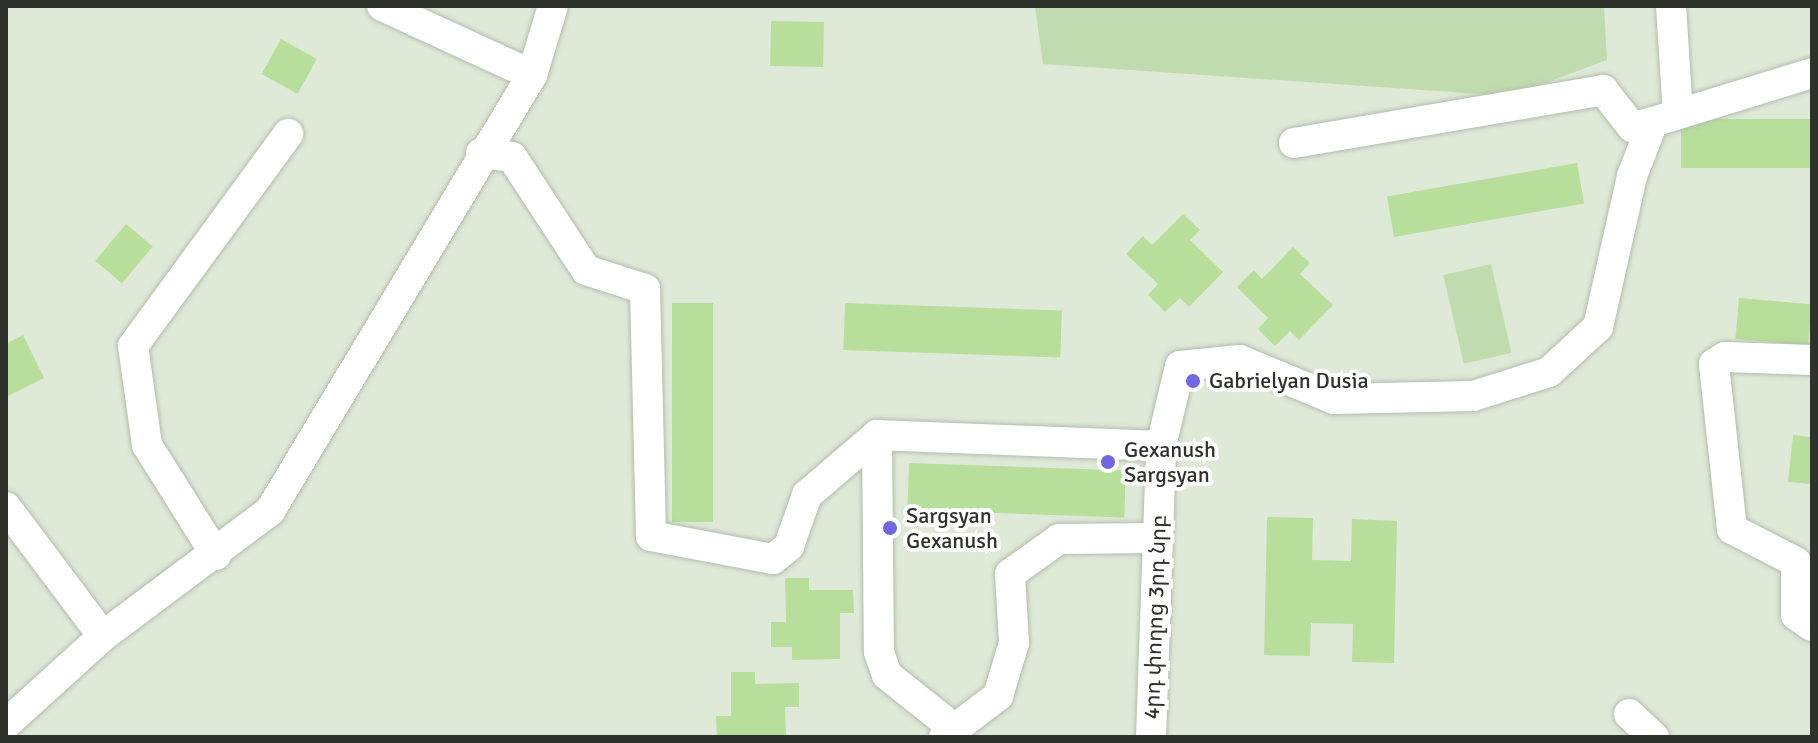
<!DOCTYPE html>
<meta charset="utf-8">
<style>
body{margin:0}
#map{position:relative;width:1818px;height:743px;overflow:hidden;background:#dfe9d8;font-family:Signika,"Noto Sans Armenian",sans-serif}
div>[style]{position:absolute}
.green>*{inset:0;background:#c0dcae;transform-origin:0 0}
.building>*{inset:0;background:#b7de9a;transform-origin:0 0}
.roads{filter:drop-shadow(0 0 2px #b2bdac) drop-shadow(0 0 2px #b2bdac)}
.minor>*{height:30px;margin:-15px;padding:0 15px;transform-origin:15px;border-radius:15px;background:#fff}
.dots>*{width:22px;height:22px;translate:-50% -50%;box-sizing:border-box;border:4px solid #fff;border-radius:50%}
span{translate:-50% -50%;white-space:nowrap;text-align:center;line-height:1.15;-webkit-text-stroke:8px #fff;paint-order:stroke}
.poi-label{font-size:22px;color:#2e322b}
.left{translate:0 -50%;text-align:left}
.street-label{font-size:22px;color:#2e322b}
.frame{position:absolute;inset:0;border:8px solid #2e322b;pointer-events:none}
</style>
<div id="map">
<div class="green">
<i style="clip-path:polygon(1035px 6px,1604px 6px,1607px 60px,1510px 96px,1043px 64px)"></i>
<i style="left:1491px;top:264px;width:91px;height:49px;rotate:77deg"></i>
</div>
<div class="building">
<i style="left:771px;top:21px;width:53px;height:45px;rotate:1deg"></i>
<i style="left:281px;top:39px;width:41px;height:40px;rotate:29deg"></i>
<i style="left:1812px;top:119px;width:49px;height:131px;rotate:90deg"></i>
<i style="left:1577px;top:163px;width:41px;height:193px;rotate:80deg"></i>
<i style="clip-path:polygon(1183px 214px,1200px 230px,1190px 240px,1223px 272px,1189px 307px,1180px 298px,1165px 312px,1148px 295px,1158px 284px,1126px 254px,1143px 236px,1152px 245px)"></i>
<i style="left:126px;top:224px;width:35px;height:48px;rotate:40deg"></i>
<i style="clip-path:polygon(1293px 247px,1310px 263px,1300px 274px,1333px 305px,1299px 340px,1290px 331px,1275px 346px,1258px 329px,1268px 318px,1237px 287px,1254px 270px,1262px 279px)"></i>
<i style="left:1739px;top:298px;width:73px;height:41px;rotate:5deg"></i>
<i style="left:672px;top:303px;width:41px;height:219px"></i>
<i style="left:845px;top:303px;width:217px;height:47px;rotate:2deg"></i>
<i style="clip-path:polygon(23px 335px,44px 378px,6px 397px,6px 344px)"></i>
<i style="clip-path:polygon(1793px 435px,1812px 437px,1812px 484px,1788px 482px)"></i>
<i style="left:909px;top:463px;width:217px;height:47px;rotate:2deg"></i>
<i style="clip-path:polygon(1267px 517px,1313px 518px,1312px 560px,1351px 561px,1352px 519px,1397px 521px,1394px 663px,1352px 662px,1353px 624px,1311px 623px,1310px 656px,1264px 655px)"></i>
<i style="clip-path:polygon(785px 578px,809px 578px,809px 590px,853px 590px,854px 613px,840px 613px,840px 659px,792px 660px,792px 647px,771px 647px,771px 622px,786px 622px)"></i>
<i style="clip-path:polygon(731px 672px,755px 672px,755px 684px,799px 683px,799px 707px,785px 707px,786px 737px,717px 737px,716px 716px,731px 716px)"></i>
</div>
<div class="roads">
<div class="minor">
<i style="left:382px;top:6px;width:165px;rotate:24.7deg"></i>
<i style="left:1671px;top:6px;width:107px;rotate:86.3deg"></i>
<i style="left:1294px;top:143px;width:314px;rotate:-9.7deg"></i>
<i style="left:1603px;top:90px;width:47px;rotate:51.9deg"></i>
<i style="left:1632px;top:127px;width:22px;rotate:-13deg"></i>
<i style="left:481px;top:153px;width:31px;rotate:7deg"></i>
<i style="left:512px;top:157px;width:135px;rotate:56.8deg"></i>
<i style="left:586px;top:270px;width:62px;rotate:17.9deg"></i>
<i style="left:645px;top:289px;width:247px;rotate:88.6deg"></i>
<i style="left:651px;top:536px;width:124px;rotate:10.7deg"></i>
<i style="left:773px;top:559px;width:21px;rotate:-39deg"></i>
<i style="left:789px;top:546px;width:54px;rotate:-70.6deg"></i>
<i style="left:807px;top:495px;width:92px;rotate:-40.6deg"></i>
<i style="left:877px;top:435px;width:284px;rotate:2.2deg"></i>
<i style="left:1812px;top:360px;width:87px;rotate:-178deg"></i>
<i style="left:1725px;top:357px;width:13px;rotate:148deg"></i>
<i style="left:1714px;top:364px;width:166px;rotate:83.8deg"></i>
<i style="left:1732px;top:529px;width:72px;rotate:27.3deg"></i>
<i style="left:1796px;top:562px;width:53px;rotate:90deg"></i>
<i style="left:1796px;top:615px;width:19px;rotate:35deg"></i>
<i style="left:877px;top:435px;width:217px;rotate:89.5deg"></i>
<i style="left:879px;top:652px;width:24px;rotate:71deg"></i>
<i style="left:887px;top:675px;width:87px;rotate:38.5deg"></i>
<i style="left:6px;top:507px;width:161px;rotate:53.1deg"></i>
<i style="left:216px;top:555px;width:130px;rotate:-122.1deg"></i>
<i style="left:147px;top:445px;width:100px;rotate:-98deg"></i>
<i style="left:133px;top:346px;width:263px;rotate:-53.8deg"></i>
<i style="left:1629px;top:714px;width:34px;rotate:43deg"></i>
<i style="left:6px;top:724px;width:131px;rotate:-42.2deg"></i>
<i style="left:103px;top:636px;width:209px;rotate:-36.8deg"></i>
<i style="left:270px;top:511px;width:509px;rotate:-59deg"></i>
<i style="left:532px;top:75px;width:72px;rotate:-73.1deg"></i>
<i style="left:944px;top:737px;width:68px;rotate:-37.2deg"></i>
<i style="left:998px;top:696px;width:55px;rotate:-73.2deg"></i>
<i style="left:1014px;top:643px;width:69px;rotate:-93.3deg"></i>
<i style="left:1010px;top:574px;width:60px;rotate:-35.5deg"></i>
<i style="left:1059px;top:539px;width:97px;rotate:-0.6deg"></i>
<i style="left:1151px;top:737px;width:291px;rotate:-88deg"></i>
<i style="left:1161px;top:446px;width:82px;rotate:-76.6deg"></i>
<i style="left:1180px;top:366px;width:60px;rotate:-5.7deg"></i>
<i style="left:1240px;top:360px;width:102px;rotate:22.5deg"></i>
<i style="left:1334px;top:399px;width:139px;rotate:-1.2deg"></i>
<i style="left:1473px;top:396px;width:80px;rotate:-17.5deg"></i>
<i style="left:1549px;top:372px;width:67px;rotate:-42.6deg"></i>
<i style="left:1598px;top:327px;width:155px;rotate:-77.3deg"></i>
<i style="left:1632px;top:176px;width:58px;rotate:-68.7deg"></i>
<i style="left:1653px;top:122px;width:166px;rotate:-17.1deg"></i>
</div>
</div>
<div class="dots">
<i style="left:1193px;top:381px;background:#7167e2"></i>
<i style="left:1108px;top:462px;background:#7167e2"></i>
<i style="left:890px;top:528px;background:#7167e2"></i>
</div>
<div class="poi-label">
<span class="left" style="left:1209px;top:381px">Gabrielyan Dusia</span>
<span class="left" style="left:1124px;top:462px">Gexanush<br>Sargsyan</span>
<span class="left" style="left:906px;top:528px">Sargsyan<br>Gexanush</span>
</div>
<div class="street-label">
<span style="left:1155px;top:617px;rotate:-88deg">4րդ փողոց 3րդ նրբ</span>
</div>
<div class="frame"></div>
</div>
